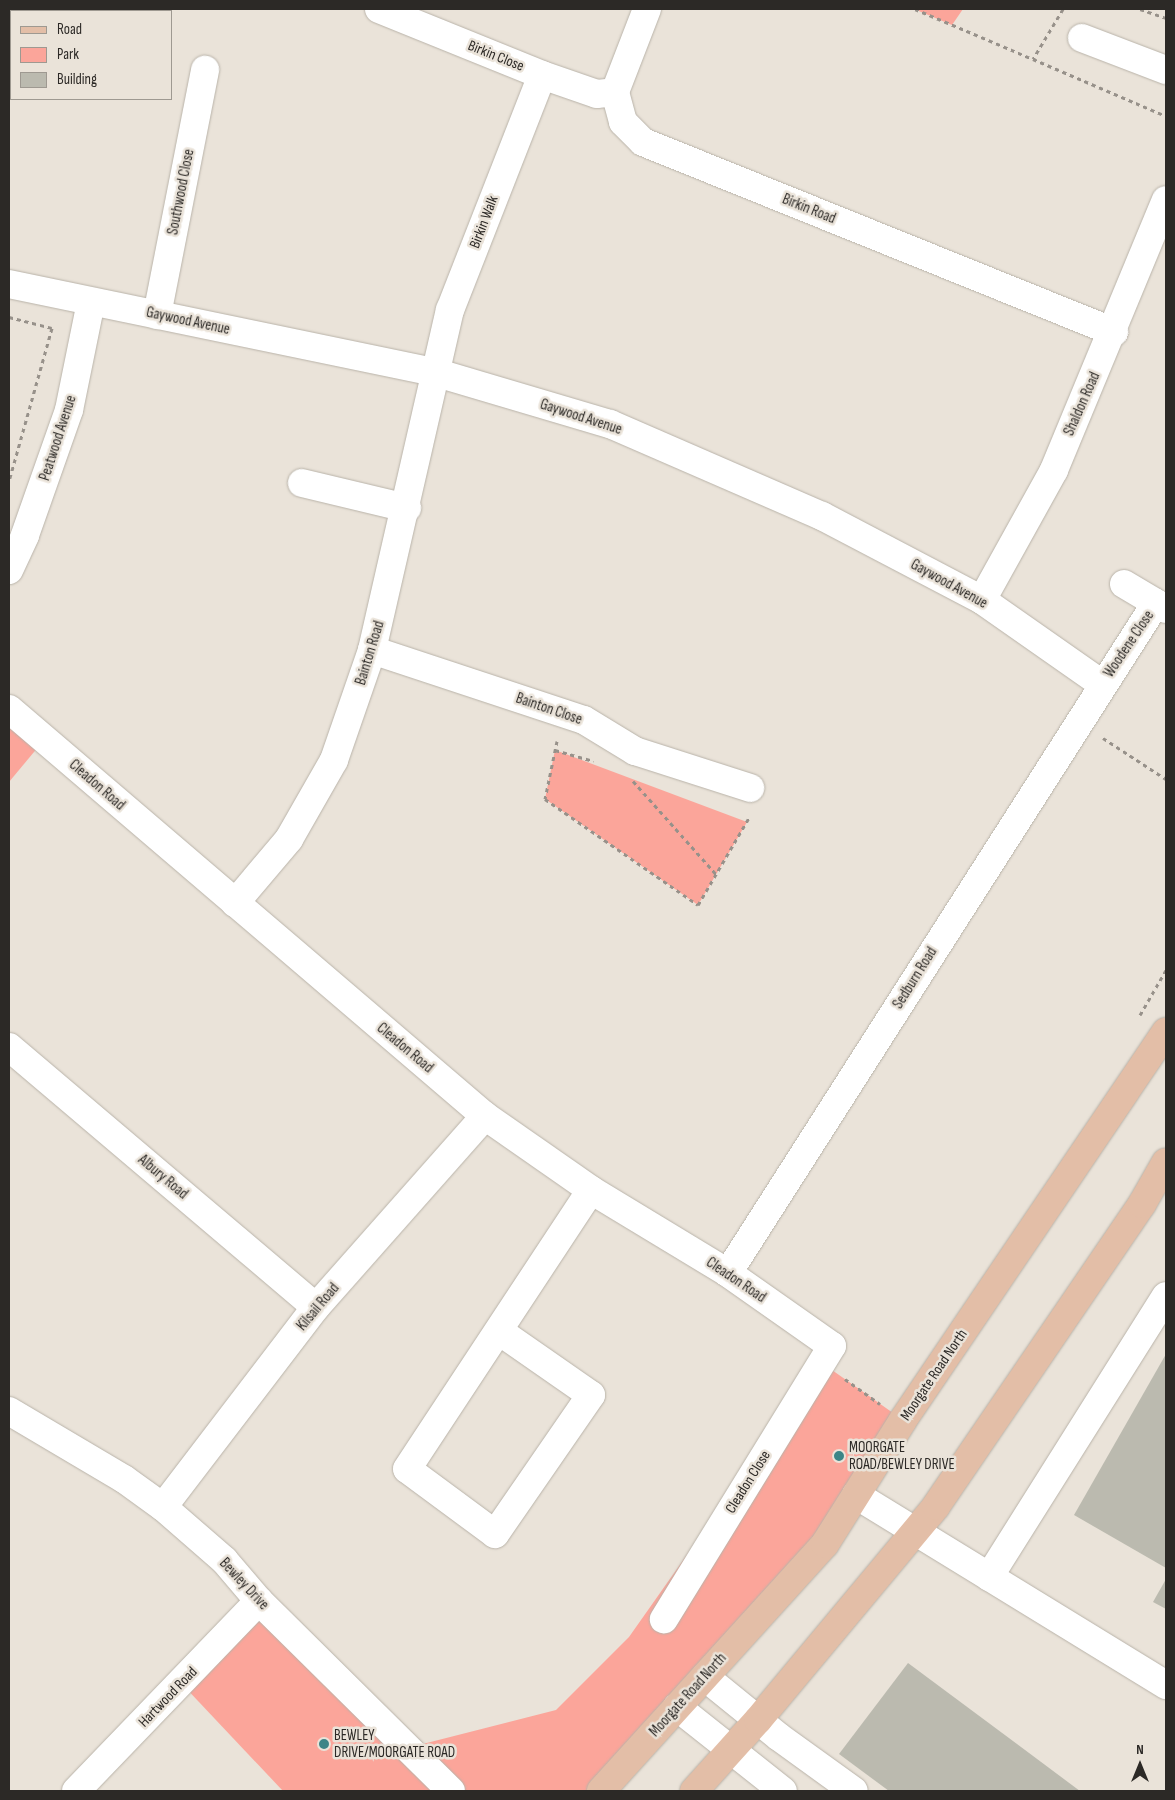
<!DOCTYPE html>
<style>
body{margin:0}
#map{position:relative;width:1175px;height:1800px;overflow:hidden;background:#eae3d9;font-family:"Sofia Sans Condensed",sans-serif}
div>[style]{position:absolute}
.green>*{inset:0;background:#fba59a}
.building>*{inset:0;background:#bbbaaf}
.path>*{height:3px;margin-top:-1.5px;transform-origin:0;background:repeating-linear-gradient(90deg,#97918a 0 4px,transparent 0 8px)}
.roads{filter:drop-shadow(0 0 1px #b9b3a9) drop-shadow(0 0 1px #b9b3a9)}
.minor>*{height:28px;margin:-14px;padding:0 14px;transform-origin:14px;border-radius:14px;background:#fff}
.major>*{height:28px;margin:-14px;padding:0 14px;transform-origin:14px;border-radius:14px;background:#e3bea7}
.dots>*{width:14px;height:14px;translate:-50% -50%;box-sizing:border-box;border:2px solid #eae3d9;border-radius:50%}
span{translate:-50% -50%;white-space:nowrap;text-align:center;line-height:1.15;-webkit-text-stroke:5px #eae3d9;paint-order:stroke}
.street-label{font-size:15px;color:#2c2926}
.poi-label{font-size:15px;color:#2c2926}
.left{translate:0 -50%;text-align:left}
.frame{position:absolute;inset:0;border:10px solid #2c2926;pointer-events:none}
.legend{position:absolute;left:10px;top:10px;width:162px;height:90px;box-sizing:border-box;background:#eae3d9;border:1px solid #9e9991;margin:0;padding:6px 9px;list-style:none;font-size:15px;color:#2c2926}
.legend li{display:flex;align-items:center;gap:10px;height:25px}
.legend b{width:25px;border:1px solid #9e9991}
.north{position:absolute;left:1115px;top:1740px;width:50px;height:50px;-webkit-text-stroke:4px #eae3d9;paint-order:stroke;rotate:0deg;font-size:14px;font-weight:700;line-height:20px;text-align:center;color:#2c2926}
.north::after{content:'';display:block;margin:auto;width:18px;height:22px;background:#2c2926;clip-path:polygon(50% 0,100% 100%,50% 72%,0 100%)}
</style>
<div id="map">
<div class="green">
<i style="clip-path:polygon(914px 9px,963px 9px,952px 25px)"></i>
<i style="clip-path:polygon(9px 709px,44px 740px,9px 782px)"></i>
<i style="clip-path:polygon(555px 750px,747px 822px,698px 905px,545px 799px)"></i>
<i style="clip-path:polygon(822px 1363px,903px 1420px,825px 1544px,601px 1791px,451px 1791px,407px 1748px,556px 1710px,629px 1637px)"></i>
<i style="clip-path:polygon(259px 1601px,450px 1791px,283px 1791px,182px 1684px)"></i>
</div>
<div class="building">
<i style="clip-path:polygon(1166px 1354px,1166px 1568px,1074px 1515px)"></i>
<i style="clip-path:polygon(1166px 1579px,1166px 1609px,1153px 1602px)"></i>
<i style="clip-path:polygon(908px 1663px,1080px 1791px,889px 1791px,839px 1754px)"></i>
</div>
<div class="path">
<i style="left:915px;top:9px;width:128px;rotate:23deg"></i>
<i style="left:1063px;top:9px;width:58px;rotate:121deg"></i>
<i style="left:1033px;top:59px;width:145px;rotate:23.2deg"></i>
<i style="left:1140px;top:9px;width:28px;rotate:19deg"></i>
<i style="left:9px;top:317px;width:44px;rotate:14.3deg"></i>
<i style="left:52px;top:328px;width:159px;rotate:105.7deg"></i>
<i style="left:1103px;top:738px;width:75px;rotate:33.1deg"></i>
<i style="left:557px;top:741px;width:59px;rotate:101.7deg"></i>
<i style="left:545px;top:799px;width:186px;rotate:34.7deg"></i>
<i style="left:698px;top:905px;width:103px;rotate:-59.7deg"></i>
<i style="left:555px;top:750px;width:40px;rotate:16deg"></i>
<i style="left:633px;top:781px;width:125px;rotate:48.3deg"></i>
<i style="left:1140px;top:1015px;width:52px;rotate:-60deg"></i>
<i style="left:845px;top:1379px;width:43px;rotate:35.5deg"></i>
</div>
<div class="roads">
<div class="minor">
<i style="left:379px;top:9px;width:176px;rotate:22deg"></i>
<i style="left:542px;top:75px;width:58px;rotate:19.1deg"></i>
<i style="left:597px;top:94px;width:18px;rotate:-6deg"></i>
<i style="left:647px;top:9px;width:89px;rotate:111.1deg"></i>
<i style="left:615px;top:92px;width:31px;rotate:75deg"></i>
<i style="left:623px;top:122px;width:28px;rotate:45deg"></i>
<i style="left:643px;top:142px;width:508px;rotate:21.97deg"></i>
<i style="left:1082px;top:38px;width:90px;rotate:20.9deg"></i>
<i style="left:9px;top:284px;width:434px;rotate:11.7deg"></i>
<i style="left:434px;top:372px;width:184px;rotate:16.5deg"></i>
<i style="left:610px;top:424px;width:231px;rotate:23.5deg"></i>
<i style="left:822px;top:516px;width:181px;rotate:27.7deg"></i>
<i style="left:982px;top:600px;width:146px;rotate:35deg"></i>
<i style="left:157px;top:315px;width:250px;rotate:-78.9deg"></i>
<i style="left:302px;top:483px;width:108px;rotate:13.4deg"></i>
<i style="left:9px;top:570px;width:38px;rotate:-65deg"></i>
<i style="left:25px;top:535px;width:133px;rotate:-70.6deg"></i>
<i style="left:69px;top:410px;width:110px;rotate:-78.5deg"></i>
<i style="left:1124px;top:584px;width:49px;rotate:30.8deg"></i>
<i style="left:982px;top:600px;width:149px;rotate:-61deg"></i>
<i style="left:1054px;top:470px;width:292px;rotate:-67.5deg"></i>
<i style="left:372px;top:650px;width:223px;rotate:18.3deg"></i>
<i style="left:584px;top:720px;width:60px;rotate:31.3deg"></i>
<i style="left:635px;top:751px;width:121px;rotate:17.8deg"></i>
<i style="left:9px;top:709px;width:626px;rotate:40.53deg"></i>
<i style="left:485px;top:1116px;width:129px;rotate:34.9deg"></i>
<i style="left:591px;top:1190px;width:160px;rotate:31.2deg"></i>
<i style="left:728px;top:1273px;width:127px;rotate:35.1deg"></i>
<i style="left:832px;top:1346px;width:321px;rotate:121.6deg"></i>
<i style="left:235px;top:903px;width:84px;rotate:-49.8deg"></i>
<i style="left:289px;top:839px;width:91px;rotate:-60.3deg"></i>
<i style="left:334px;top:760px;width:116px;rotate:-70.9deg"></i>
<i style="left:372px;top:650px;width:349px;rotate:-77.1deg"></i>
<i style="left:450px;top:310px;width:252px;rotate:-68.6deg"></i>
<i style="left:9px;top:1047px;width:402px;rotate:40.3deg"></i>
<i style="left:728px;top:1273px;width:795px;rotate:-57.43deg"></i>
<i style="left:499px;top:1331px;width:112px;rotate:34.8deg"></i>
<i style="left:591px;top:1395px;width:169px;rotate:124.6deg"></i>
<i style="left:495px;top:1534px;width:109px;rotate:-143.5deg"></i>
<i style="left:407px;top:1469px;width:334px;rotate:-56.6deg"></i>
<i style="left:9px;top:1411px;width:134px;rotate:30.6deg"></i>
<i style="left:124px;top:1479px;width:48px;rotate:35.7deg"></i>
<i style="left:163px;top:1507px;width:81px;rotate:41deg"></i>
<i style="left:224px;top:1560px;width:54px;rotate:49.5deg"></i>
<i style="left:259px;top:1601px;width:270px;rotate:44.7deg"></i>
<i style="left:856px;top:1495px;width:364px;rotate:31.5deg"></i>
<i style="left:163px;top:1507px;width:252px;rotate:-52.6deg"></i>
<i style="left:316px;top:1307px;width:255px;rotate:-48.5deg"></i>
<i style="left:989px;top:1577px;width:332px;rotate:-57.8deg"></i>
<i style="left:705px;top:1677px;width:95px;rotate:39deg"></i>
<i style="left:779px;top:1737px;width:92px;rotate:35.8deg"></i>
<i style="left:677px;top:1707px;width:135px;rotate:38.4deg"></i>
<i style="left:76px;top:1791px;width:264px;rotate:-46.1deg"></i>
</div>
<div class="major">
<i style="left:601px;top:1791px;width:333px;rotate:-47.8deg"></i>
<i style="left:825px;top:1544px;width:146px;rotate:-57.8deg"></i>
<i style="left:903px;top:1420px;width:469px;rotate:-55.9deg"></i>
<i style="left:694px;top:1791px;width:96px;rotate:-48deg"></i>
<i style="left:758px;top:1720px;width:278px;rotate:-50.2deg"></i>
<i style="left:936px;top:1506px;width:366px;rotate:-55.7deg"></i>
<i style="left:1142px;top:1204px;width:48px;rotate:-60.3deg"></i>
</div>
</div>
<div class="dots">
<i style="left:839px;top:1456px;background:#3c8587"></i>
<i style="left:324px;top:1744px;background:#3c8587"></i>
</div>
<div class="street-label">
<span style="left:496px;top:56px;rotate:22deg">Birkin Close</span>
<span style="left:181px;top:192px;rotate:-79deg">Southwood Close</span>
<span style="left:809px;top:209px;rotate:22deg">Birkin Road</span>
<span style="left:484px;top:222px;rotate:-69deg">Birkin Walk</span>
<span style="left:188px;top:321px;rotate:12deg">Gaywood Avenue</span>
<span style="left:1082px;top:404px;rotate:-66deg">Shaldon Road</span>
<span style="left:581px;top:417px;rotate:18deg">Gaywood Avenue</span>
<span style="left:58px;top:438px;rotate:-72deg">Peatwood Avenue</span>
<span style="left:949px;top:584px;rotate:29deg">Gaywood Avenue</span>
<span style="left:1129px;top:644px;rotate:-56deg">Woodene Close</span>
<span style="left:370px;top:653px;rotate:-73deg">Bainton Road</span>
<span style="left:549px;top:709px;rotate:19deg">Bainton Close</span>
<span style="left:97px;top:785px;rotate:41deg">Cleadon Road</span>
<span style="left:915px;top:978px;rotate:-58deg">Sedburn Road</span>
<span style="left:405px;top:1048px;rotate:40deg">Cleadon Road</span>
<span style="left:163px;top:1177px;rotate:40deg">Albury Road</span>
<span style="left:736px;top:1280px;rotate:34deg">Cleadon Road</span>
<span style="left:318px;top:1307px;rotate:-50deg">Kilsail Road</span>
<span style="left:934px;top:1375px;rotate:-56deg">Moorgate Road North</span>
<span style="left:748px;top:1482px;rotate:-58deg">Cleadon Close</span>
<span style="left:244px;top:1584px;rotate:47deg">Bewley Drive</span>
<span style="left:688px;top:1695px;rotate:-48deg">Moorgate Road North</span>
<span style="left:168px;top:1697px;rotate:-46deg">Hartwood Road</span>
</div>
<div class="poi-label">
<span class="left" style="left:849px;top:1456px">MOORGATE<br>ROAD/BEWLEY DRIVE</span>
<span class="left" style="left:334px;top:1744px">BEWLEY<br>DRIVE/MOORGATE ROAD</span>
</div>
<div class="frame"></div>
<ul class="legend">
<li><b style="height:6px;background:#e3bea7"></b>Road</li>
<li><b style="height:14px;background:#fba59a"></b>Park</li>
<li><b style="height:14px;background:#bbbaaf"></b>Building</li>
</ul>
<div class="north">N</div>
</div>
